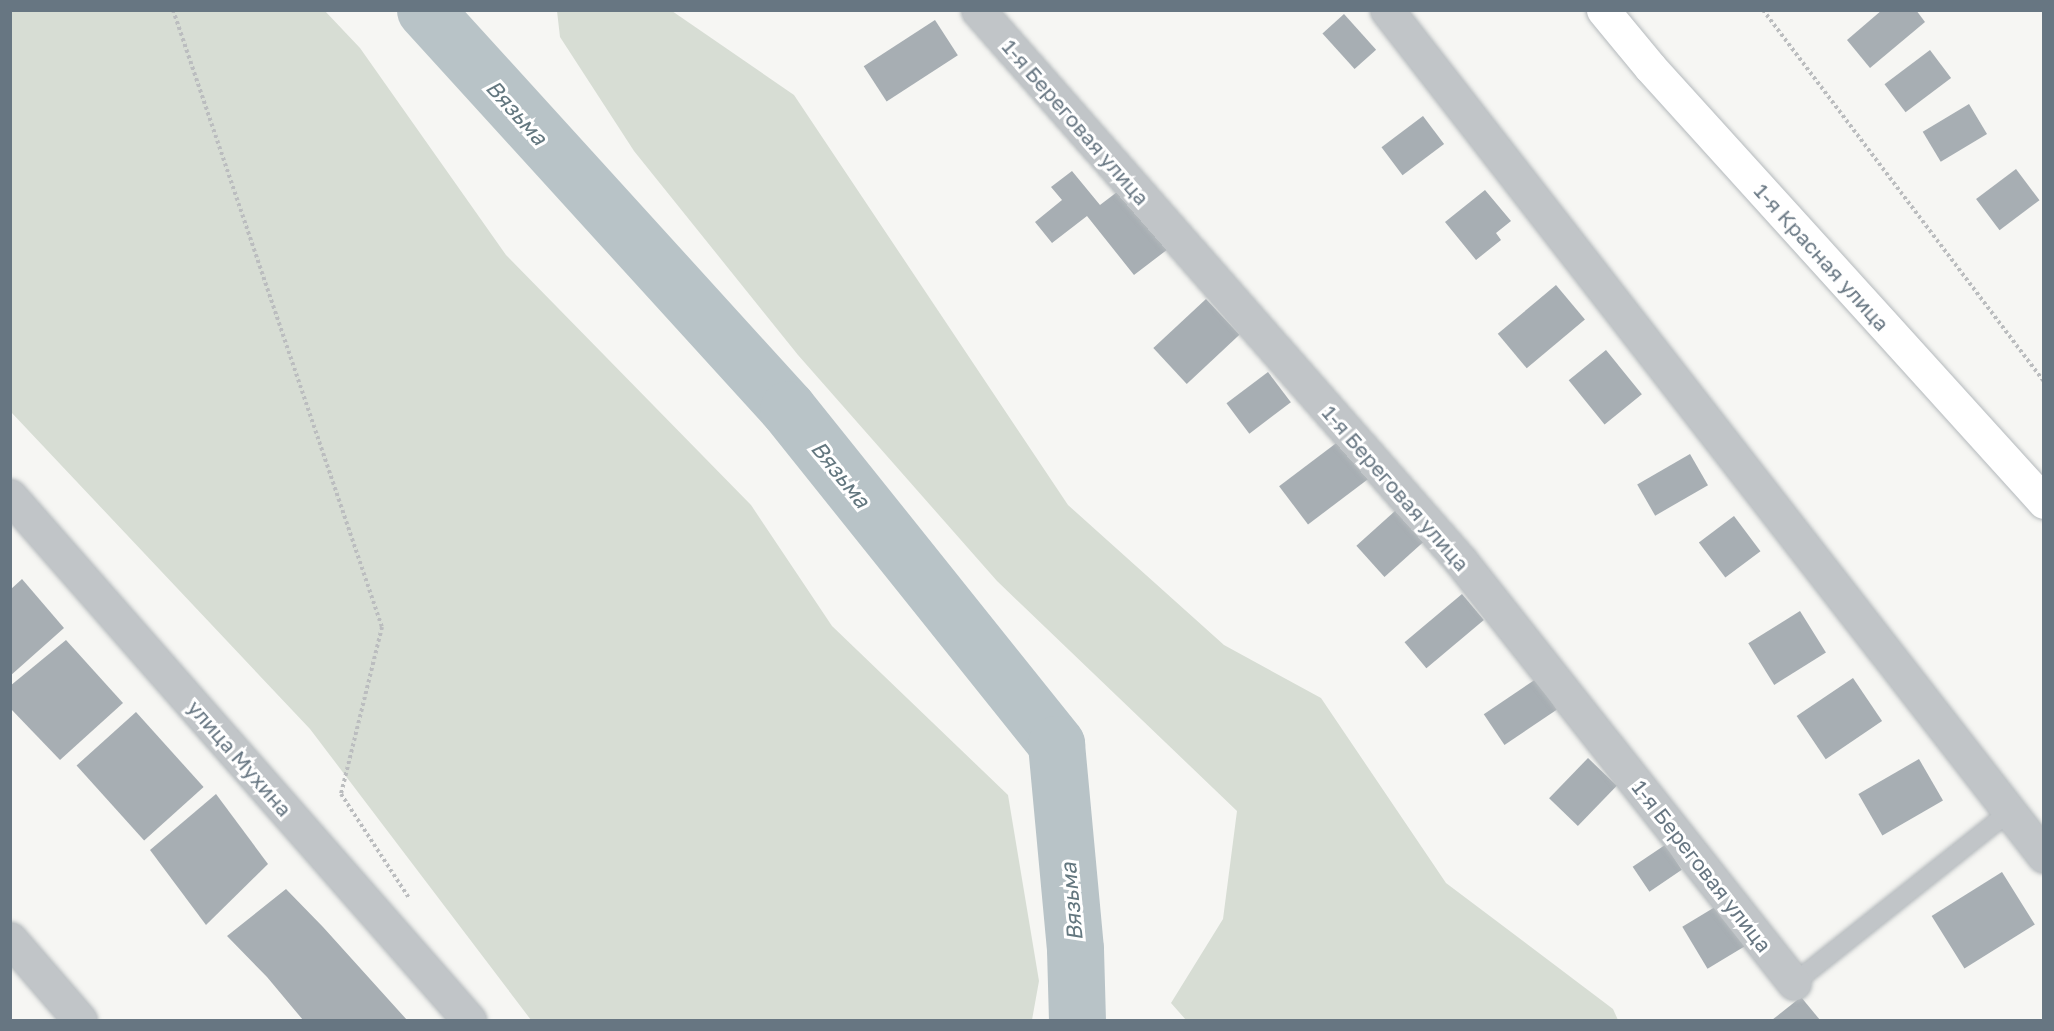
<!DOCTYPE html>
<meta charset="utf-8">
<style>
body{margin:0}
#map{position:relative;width:2054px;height:1031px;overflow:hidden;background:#f6f6f3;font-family:"Golos Text",sans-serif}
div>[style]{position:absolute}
.green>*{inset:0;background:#d7ddd4}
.river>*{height:57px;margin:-28.5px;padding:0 28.5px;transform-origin:28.5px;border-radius:28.5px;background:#b8c3c7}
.building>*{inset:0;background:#a7aeb3;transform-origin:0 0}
.path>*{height:4px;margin-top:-2px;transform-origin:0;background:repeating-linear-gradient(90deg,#bbbdbf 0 3px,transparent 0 6px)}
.roads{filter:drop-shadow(0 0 2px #b4b9bc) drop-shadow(0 0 2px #b4b9bc)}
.lane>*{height:18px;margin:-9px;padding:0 9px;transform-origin:9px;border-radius:9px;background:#c1c5c8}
.street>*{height:33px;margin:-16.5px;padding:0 16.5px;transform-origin:16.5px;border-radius:16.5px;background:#c1c5c8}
.secondary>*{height:33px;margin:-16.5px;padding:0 16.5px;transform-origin:16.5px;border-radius:16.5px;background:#fff}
span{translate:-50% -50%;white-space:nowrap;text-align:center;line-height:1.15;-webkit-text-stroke:6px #fff;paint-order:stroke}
.street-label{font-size:21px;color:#677682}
.water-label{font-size:22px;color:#63777f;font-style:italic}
.frame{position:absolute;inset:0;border:12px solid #677682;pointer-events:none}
</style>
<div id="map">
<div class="green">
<i style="clip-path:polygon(11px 10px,325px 11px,360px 48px,506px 255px,751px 505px,832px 626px,1008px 795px,1039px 981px,1032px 1020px,531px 1020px,310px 729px,11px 412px)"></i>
<i style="clip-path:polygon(557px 11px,672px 11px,794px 95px,1068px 505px,1224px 645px,1321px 698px,1446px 883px,1613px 1009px,1618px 1020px,1186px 1020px,1171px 1003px,1223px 919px,1237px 811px,997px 581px,798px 355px,634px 151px,560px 37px)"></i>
</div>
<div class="river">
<i style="left:425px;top:10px;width:539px;rotate:47.7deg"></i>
<i style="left:788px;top:409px;width:429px;rotate:51.3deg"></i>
<i style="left:1056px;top:744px;width:206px;rotate:84.7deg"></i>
<i style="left:1075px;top:949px;width:71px;rotate:88.4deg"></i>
</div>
<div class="building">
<i style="clip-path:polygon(1882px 10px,1916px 10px,1925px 22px,1870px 68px,1847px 40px)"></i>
<i style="left:1344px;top:14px;width:48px;height:29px;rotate:48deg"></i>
<i style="left:935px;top:20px;width:42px;height:85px;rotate:57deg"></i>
<i style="left:1930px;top:50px;width:35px;height:57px;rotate:53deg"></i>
<i style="left:1969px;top:104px;width:35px;height:54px;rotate:59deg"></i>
<i style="left:1423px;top:116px;width:35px;height:52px;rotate:53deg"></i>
<i style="left:2016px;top:169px;width:39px;height:50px;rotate:53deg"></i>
<i style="clip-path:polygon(1072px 171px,1100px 205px,1121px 189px,1168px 249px,1134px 275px,1087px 216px,1052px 243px,1035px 222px,1062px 200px,1051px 187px)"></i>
<i style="clip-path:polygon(1485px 190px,1511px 221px,1496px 233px,1501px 240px,1476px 260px,1445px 222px)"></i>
<i style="left:1556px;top:285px;width:45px;height:76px;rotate:50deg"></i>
<i style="left:1206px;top:299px;width:49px;height:72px;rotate:47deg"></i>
<i style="left:1606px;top:350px;width:57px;height:48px;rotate:51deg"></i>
<i style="left:1268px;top:372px;width:38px;height:52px;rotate:53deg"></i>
<i style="left:1339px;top:441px;width:48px;height:75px;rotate:53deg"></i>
<i style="left:1690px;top:454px;width:36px;height:61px;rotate:60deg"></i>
<i style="left:1395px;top:511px;width:42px;height:52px;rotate:48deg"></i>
<i style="left:1734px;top:516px;width:44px;height:44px;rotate:53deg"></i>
<i style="clip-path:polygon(22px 579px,64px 628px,10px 676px,10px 590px)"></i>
<i style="left:1462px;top:594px;width:34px;height:75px;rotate:50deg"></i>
<i style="left:1800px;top:611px;width:49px;height:61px;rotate:58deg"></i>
<i style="clip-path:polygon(66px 640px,123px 703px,60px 760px,10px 708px,10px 686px)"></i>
<i style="left:1853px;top:678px;width:52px;height:68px;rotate:56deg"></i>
<i style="left:1536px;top:679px;width:37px;height:63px;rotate:56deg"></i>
<i style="left:136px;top:712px;width:101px;height:80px;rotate:48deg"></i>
<i style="left:1588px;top:758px;width:40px;height:56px;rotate:44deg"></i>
<i style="left:1919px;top:759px;width:48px;height:70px;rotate:60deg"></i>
<i style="clip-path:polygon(216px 794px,268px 864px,206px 925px,150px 850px)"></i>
<i style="left:1665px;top:845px;width:30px;height:39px;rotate:56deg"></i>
<i style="left:2002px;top:872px;width:62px;height:83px;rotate:58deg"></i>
<i style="clip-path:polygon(286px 889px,323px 927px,407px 1020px,303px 1020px,267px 977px,227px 936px)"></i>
<i style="left:1720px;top:904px;width:49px;height:44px;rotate:59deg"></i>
<i style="clip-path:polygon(1801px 997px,1820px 1020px,1772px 1020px)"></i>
</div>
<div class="path">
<i style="left:173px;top:10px;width:651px;rotate:71.29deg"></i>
<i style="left:382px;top:627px;width:172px;rotate:103.8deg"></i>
<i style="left:341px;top:794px;width:124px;rotate:56.8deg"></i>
<i style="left:1763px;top:10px;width:465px;rotate:52.9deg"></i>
</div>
<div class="roads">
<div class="lane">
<i style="left:1794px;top:983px;width:273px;rotate:-38.5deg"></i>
</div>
<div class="street">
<i style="left:978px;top:10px;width:731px;rotate:48.77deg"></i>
<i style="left:1460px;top:560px;width:539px;rotate:51.71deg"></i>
<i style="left:1387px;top:10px;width:1071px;rotate:52.17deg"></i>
<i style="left:10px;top:496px;width:697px;rotate:48.78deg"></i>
<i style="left:10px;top:939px;width:107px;rotate:49.2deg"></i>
</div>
<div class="secondary">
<i style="left:1603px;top:10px;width:74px;rotate:50.5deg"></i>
<i style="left:1650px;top:67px;width:587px;rotate:47.83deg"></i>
</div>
</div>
<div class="street-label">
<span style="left:1076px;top:122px;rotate:49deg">1-я Береговая улица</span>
<span style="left:1822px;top:257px;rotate:48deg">1-я Красная улица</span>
<span style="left:1396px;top:488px;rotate:49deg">1-я Береговая улица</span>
<span style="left:240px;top:758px;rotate:49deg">улица Мухина</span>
<span style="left:1702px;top:866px;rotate:52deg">1-я Береговая улица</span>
</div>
<div class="water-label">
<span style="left:517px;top:112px;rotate:48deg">Вязьма</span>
<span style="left:841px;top:474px;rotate:51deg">Вязьма</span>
<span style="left:1071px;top:902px;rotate:-95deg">Вязьма</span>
</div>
<div class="frame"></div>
</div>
